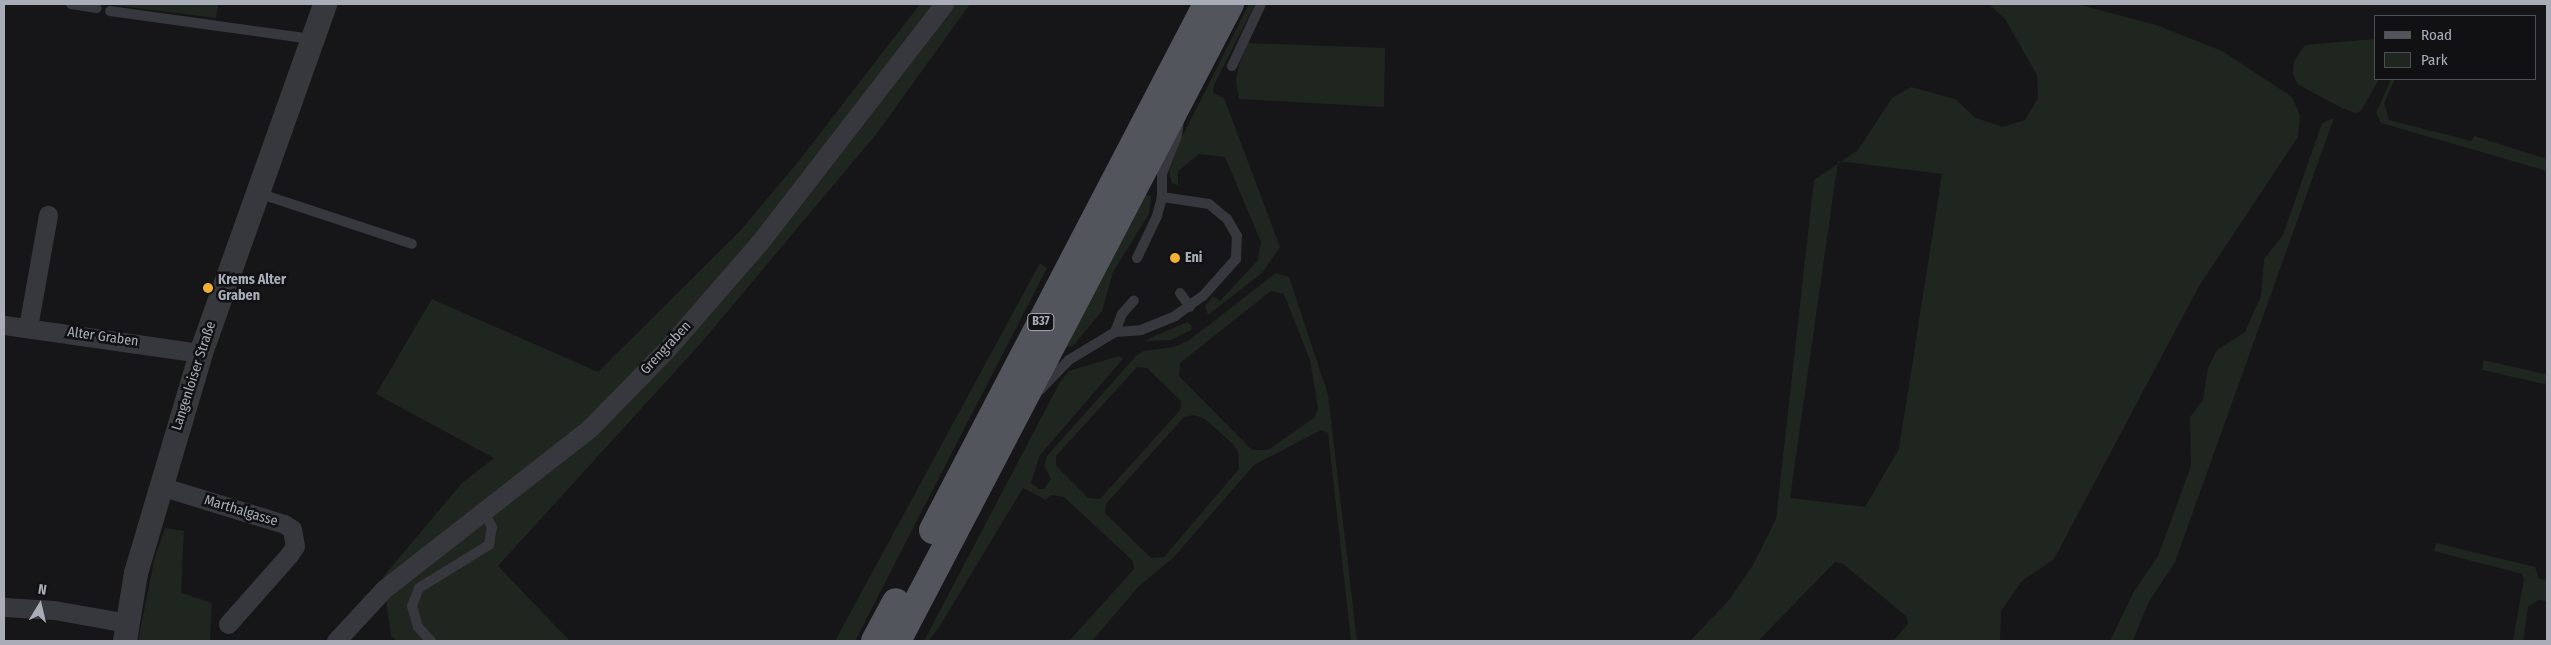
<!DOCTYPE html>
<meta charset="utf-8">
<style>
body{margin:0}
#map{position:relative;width:2551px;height:645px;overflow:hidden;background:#161618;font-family:"Fira Sans Condensed",sans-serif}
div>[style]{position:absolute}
.green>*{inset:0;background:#1e261f;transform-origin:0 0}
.service>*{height:10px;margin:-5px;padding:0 5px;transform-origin:5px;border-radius:5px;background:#37383d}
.minor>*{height:19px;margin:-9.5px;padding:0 9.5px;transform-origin:9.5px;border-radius:9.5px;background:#37383d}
.tertiary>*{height:24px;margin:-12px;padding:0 12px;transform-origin:12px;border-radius:12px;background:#37383d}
.primary>*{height:28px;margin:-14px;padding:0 14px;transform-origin:14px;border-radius:14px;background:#53555c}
.dots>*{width:14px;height:14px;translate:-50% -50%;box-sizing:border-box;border:2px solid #111113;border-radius:50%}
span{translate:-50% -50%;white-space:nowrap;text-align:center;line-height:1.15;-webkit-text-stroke:5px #111113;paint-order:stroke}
.shield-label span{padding:1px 4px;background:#111113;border:1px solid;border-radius:4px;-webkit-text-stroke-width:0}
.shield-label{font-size:12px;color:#a8adb8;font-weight:700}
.poi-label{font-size:14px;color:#a8adb8;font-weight:700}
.left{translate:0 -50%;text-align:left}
.street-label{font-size:14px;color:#a8adb8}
.frame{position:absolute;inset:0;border:5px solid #a8adb8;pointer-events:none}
.legend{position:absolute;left:2374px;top:15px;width:162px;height:65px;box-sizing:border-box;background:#111113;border:1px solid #4d4f55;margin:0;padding:6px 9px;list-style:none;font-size:15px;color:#a8adb8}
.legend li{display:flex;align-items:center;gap:10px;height:25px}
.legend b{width:25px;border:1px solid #4d4f55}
.north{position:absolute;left:15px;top:580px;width:50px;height:50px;-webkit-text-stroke:4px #111113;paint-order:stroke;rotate:9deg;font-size:14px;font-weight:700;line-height:20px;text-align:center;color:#a8adb8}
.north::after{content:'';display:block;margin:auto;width:18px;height:22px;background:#a8adb8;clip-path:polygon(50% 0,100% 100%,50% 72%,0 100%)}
</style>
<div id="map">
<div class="green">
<i style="clip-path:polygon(105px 4px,218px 4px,216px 18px)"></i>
<i style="clip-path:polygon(920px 4px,970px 4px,878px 132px,701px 343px,498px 566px,570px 641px,397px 641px,391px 636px,383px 577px,462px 483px,494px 458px,376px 394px,432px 299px,598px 372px,740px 231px,798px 162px)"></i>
<i style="clip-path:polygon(1249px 4px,1255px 4px,1214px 85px,1213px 93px,1224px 98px,1280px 247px,1262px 273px,1208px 315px,1205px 306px,1213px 296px,1220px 301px,1258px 260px,1261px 242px,1225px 157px,1199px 154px,1178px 171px,1178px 185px,1172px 183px,1169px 172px,1180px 141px)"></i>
<i style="clip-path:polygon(evenodd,1989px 4px,2077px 4px,2156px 25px,2222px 51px,2292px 97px,2300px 115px,2298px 137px,2199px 286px,2054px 559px,2022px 581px,2001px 611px,2000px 641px,1893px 641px,1908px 624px,1907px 617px,1842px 563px,1835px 562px,1758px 641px,1690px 641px,1729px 600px,1753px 565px,1776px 519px,1814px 180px,1858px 150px,1892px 98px,1911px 87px,1955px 99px,1976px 118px,2003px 127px,2025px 120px,2038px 98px,2037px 75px,2005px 19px,1989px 4px,1838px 161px,1942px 174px,1899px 449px,1865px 507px,1790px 498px,1838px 161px)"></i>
<i style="clip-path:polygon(2375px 39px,2375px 79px,2379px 79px,2361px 111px,2355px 113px,2342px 108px,2297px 84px,2293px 73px,2294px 61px,2305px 45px)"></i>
<i style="clip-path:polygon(1248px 43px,1385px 48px,1384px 107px,1239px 99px,1236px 81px,1239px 65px)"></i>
<i style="clip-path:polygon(2391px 79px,2395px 79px,2384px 103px,2389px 120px,2471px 141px,2474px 136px,2547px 159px,2547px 171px,2381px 123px,2376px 113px)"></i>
<i style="clip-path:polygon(2334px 118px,2175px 562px,2148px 603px,2133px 641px,2110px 641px,2133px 593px,2158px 556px,2191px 466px,2190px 417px,2203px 400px,2208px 368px,2217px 350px,2245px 332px,2261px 296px,2264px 259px,2283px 235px,2322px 123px)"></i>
<i style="clip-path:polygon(1145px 195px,1151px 196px,1149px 214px,1113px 272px,1102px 311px,1073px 346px,1066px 347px)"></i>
<i style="clip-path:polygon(1040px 263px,1047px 268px,855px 641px,835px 641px)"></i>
<i style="clip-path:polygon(evenodd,1276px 273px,1289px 277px,1328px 395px,1357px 641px,1351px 641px,1328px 433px,1321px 430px,1254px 465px,1173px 558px,1139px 586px,1092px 641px,1069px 641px,1134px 569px,1133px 561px,1064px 497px,1051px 495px,1046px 500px,1023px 488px,938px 629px,928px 641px,924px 641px,1060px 382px,1069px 371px,1119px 356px,1123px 359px,1040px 455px,1031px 483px,1039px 489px,1044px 489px,1051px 479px,1044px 466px,1047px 456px,1136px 356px,1143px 351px,1174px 347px,1188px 341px,1276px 273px,1271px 291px,1284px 294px,1310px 360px,1318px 409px,1314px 418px,1268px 450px,1252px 450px,1179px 376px,1180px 363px,1271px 291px,1276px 273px,1137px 367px,1147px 368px,1181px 401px,1181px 409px,1100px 499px,1088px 498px,1056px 466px,1056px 456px,1137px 367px,1276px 273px,1194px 415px,1205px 419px,1233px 444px,1238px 452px,1239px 469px,1164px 557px,1151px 558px,1105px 513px,1106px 504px,1184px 417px,1194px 415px)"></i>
<i style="clip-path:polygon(1187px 322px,1192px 326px,1191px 330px,1171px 340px,1144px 341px)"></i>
<i style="left:2484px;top:360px;width:65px;height:10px;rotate:13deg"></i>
<i style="clip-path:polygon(165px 528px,184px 531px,181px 593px,212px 603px,210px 641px,138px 641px,154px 561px)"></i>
<i style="clip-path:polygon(2436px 543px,2535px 567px,2539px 579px,2547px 580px,2547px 601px,2538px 600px,2528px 607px,2523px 641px,2513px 641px,2524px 579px,2522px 574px,2434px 551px)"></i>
</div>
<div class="service">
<i style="left:71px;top:4px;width:26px;rotate:9deg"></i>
<i style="left:110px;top:11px;width:204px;rotate:7.9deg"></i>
<i style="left:1232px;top:66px;width:68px;rotate:-64.9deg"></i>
<i style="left:258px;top:193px;width:162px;rotate:18.3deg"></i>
<i style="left:1137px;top:258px;width:47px;rotate:-64.5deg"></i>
<i style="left:1157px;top:216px;width:20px;rotate:-75deg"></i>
<i style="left:1162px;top:197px;width:23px;rotate:-90deg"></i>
<i style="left:1162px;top:174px;width:41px;rotate:-68.5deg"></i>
<i style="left:1177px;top:136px;width:16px;rotate:-83deg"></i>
<i style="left:1180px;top:293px;width:17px;rotate:54deg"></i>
<i style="left:1115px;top:332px;width:26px;rotate:-4deg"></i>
<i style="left:1141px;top:330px;width:37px;rotate:-22deg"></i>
<i style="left:1175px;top:316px;width:34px;rotate:-36deg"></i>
<i style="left:1203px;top:296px;width:50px;rotate:-48.3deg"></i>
<i style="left:1236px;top:259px;width:23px;rotate:-88deg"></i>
<i style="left:1237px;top:236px;width:20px;rotate:-120deg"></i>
<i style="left:1227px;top:219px;width:23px;rotate:-140deg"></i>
<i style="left:1209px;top:204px;width:48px;rotate:-171.5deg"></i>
<i style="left:1040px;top:390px;width:42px;rotate:-46deg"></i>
<i style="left:1069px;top:360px;width:54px;rotate:-31.3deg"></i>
<i style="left:1115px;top:332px;width:19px;rotate:-69deg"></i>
<i style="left:1122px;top:314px;width:18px;rotate:-49deg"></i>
<i style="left:431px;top:641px;width:19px;rotate:-133deg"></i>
<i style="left:418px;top:627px;width:22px;rotate:-106deg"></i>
<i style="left:412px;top:606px;width:19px;rotate:-69deg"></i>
<i style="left:419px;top:588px;width:82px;rotate:-31.6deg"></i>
<i style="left:489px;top:545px;width:18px;rotate:-81deg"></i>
<i style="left:492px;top:527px;width:19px;rotate:-118deg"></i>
</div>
<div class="minor">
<i style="left:4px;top:325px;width:199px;rotate:8.1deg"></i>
<i style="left:28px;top:327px;width:114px;rotate:-79.9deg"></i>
<i style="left:160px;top:486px;width:130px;rotate:17deg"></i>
<i style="left:284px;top:524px;width:9px;rotate:32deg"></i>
<i style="left:292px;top:529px;width:17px;rotate:80deg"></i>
<i style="left:295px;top:546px;width:11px;rotate:124deg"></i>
<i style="left:289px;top:555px;width:92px;rotate:131.5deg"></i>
<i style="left:4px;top:607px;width:50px;rotate:3.4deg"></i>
<i style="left:54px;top:610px;width:74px;rotate:10.1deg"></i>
<i style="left:336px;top:641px;width:71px;rotate:-47.3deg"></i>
<i style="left:384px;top:589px;width:261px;rotate:-38deg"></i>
<i style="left:590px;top:428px;width:109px;rotate:-45.7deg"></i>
<i style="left:666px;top:350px;width:143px;rotate:-49deg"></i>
<i style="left:760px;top:242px;width:301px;rotate:-52.3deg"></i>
</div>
<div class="tertiary">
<i style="left:125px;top:641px;width:69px;rotate:-80.8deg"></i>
<i style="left:136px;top:573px;width:229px;rotate:-73.5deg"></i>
<i style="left:201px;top:353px;width:370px;rotate:-70.4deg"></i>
</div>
<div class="primary">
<i style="left:933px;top:530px;width:593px;rotate:-62.48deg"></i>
<i style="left:875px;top:641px;width:44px;rotate:-61.7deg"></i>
<i style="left:897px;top:641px;width:719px;rotate:-62.4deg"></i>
</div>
<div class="dots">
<i style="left:1175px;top:258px;background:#f2b134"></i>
<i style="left:208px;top:288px;background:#f2b134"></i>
</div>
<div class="shield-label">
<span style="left:1041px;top:322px">B37</span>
</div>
<div class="poi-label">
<span class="left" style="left:1185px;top:258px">Eni</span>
<span class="left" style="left:218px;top:288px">Krems Alter<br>Graben</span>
</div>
<div class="street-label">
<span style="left:103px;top:337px;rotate:8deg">Alter Graben</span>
<span style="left:666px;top:348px;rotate:-47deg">Grengraben</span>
<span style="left:194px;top:376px;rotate:-72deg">Langenloiser Straße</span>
<span style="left:241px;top:511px;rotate:17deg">Marthalgasse</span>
</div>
<div class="frame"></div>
<ul class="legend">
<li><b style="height:6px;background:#53555c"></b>Road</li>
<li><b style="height:14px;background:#1e261f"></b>Park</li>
</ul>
<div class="north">N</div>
</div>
